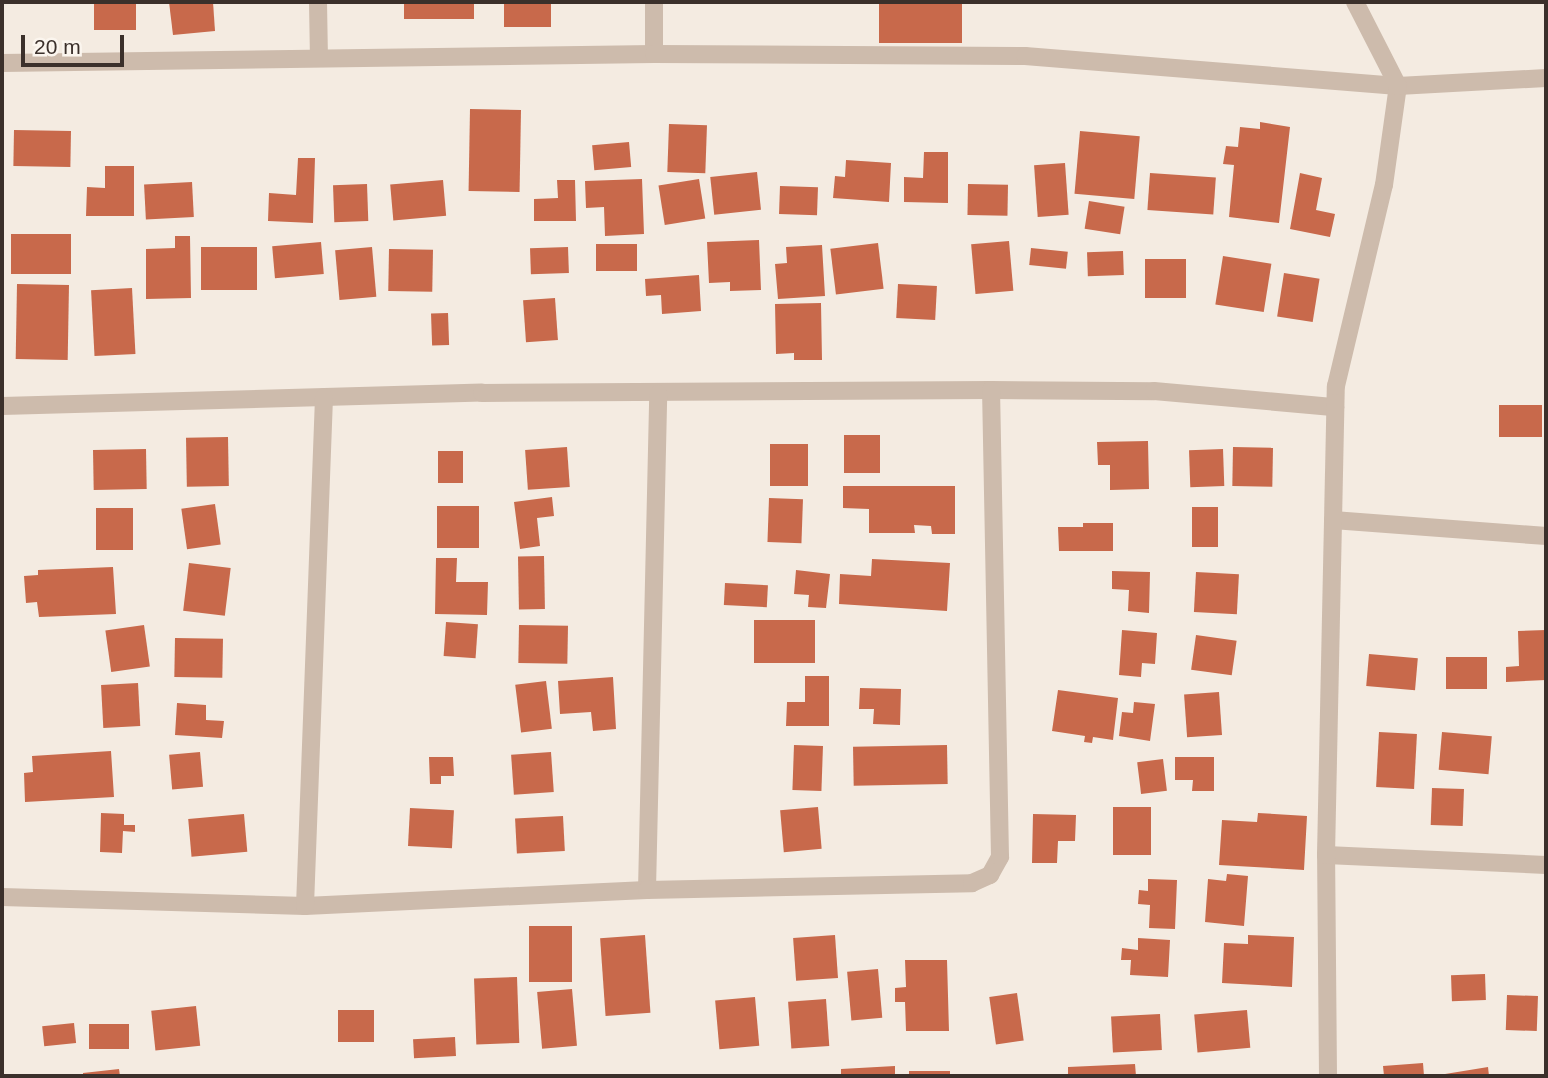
<!DOCTYPE html>
<style>
body{margin:0}
#map{position:relative;width:1548px;height:1078px;overflow:hidden;background:#f4ebe1;font-family:Arial,sans-serif}
div>[style]{position:absolute}
.building>*{inset:0;background:#c8694b;transform-origin:0 0}
.minor>*{height:18px;margin:-9px;padding:0 9px;transform-origin:9px;border-radius:9px;background:#cdbbac}
span{translate:-50% -50%;white-space:nowrap;text-align:center;line-height:1.15;-webkit-text-stroke:6px #fbf5ee;paint-order:stroke}
.frame{position:absolute;inset:0;border:4px solid #3b302b;pointer-events:none}
.scale{position:absolute;left:21px;top:35px;width:103px;height:32px;box-sizing:border-box;border:4px solid #3b302b;border-top:0;padding-left:9px;font-size:21px;line-height:24px;white-space:nowrap;color:#3b302b;-webkit-text-stroke:5px #fbf5ee;paint-order:stroke}
</style>
<div id="map">
<div class="building">
<i style="left:94px;top:2px;width:42px;height:28px"></i>
<i style="clip-path:polygon(169px 2px,213px 2px,215px 31px,173px 35px)"></i>
<i style="left:404px;top:2px;width:70px;height:17px"></i>
<i style="left:504px;top:2px;width:47px;height:25px"></i>
<i style="left:879px;top:2px;width:83px;height:41px"></i>
<i style="left:470px;top:109px;width:51px;height:82px;rotate:1deg"></i>
<i style="clip-path:polygon(1260px 122px,1290px 127px,1279px 223px,1229px 217px,1234px 165px,1223px 164px,1226px 146px,1238px 147px,1240px 127px,1260px 129px)"></i>
<i style="left:669px;top:124px;width:38px;height:48px;rotate:2deg"></i>
<i style="left:14px;top:130px;width:57px;height:36px;rotate:1deg"></i>
<i style="left:1080px;top:131px;width:60px;height:63px;rotate:5deg"></i>
<i style="left:629px;top:142px;width:25px;height:37px;rotate:85deg"></i>
<i style="clip-path:polygon(924px 152px,948px 152px,948px 203px,904px 202px,904px 177px,923px 178px)"></i>
<i style="clip-path:polygon(298px 158px,315px 158px,313px 223px,268px 221px,269px 193px,296px 195px)"></i>
<i style="clip-path:polygon(846px 160px,891px 163px,889px 202px,833px 198px,835px 176px,845px 177px)"></i>
<i style="left:1065px;top:163px;width:52px;height:31px;rotate:86deg"></i>
<i style="clip-path:polygon(105px 166px,134px 166px,134px 216px,86px 216px,87px 187px,105px 188px)"></i>
<i style="left:757px;top:172px;width:38px;height:47px;rotate:84deg"></i>
<i style="left:1150px;top:173px;width:66px;height:37px;rotate:4deg"></i>
<i style="clip-path:polygon(1300px 173px,1322px 178px,1316px 210px,1335px 214px,1330px 237px,1290px 229px)"></i>
<i style="clip-path:polygon(642px 179px,644px 234px,605px 236px,604px 207px,586px 208px,585px 181px)"></i>
<i style="left:699px;top:179px;width:40px;height:41px;rotate:81deg"></i>
<i style="left:443px;top:180px;width:36px;height:53px;rotate:85deg"></i>
<i style="clip-path:polygon(557px 180px,575px 180px,576px 221px,534px 221px,534px 199px,558px 198px)"></i>
<i style="left:192px;top:182px;width:35px;height:48px;rotate:87deg"></i>
<i style="left:367px;top:184px;width:37px;height:34px;rotate:88deg"></i>
<i style="left:968px;top:184px;width:40px;height:31px;rotate:1deg"></i>
<i style="left:780px;top:186px;width:38px;height:28px;rotate:2deg"></i>
<i style="left:1089px;top:201px;width:36px;height:28px;rotate:9deg"></i>
<i style="left:11px;top:234px;width:60px;height:40px"></i>
<i style="clip-path:polygon(175px 236px,190px 236px,191px 298px,146px 299px,146px 249px,175px 248px)"></i>
<i style="clip-path:polygon(759px 240px,761px 290px,730px 291px,730px 282px,709px 283px,707px 242px)"></i>
<i style="left:1009px;top:241px;width:50px;height:38px;rotate:85deg"></i>
<i style="left:321px;top:242px;width:32px;height:49px;rotate:85deg"></i>
<i style="left:878px;top:243px;width:46px;height:48px;rotate:83deg"></i>
<i style="left:596px;top:244px;width:41px;height:27px"></i>
<i style="clip-path:polygon(822px 245px,825px 296px,778px 299px,775px 264px,787px 263px,786px 247px)"></i>
<i style="left:201px;top:247px;width:56px;height:43px"></i>
<i style="left:372px;top:247px;width:50px;height:37px;rotate:85deg"></i>
<i style="left:568px;top:247px;width:26px;height:38px;rotate:88deg"></i>
<i style="left:1031px;top:248px;width:37px;height:17px;rotate:6deg"></i>
<i style="left:389px;top:249px;width:44px;height:42px;rotate:1deg"></i>
<i style="left:1123px;top:251px;width:24px;height:36px;rotate:88deg"></i>
<i style="left:1223px;top:256px;width:49px;height:49px;rotate:9deg"></i>
<i style="left:1145px;top:259px;width:41px;height:39px"></i>
<i style="left:1284px;top:273px;width:36px;height:44px;rotate:9deg"></i>
<i style="clip-path:polygon(699px 275px,701px 311px,662px 314px,661px 295px,646px 296px,645px 279px)"></i>
<i style="left:17px;top:284px;width:52px;height:75px;rotate:1deg"></i>
<i style="left:898px;top:284px;width:39px;height:34px;rotate:3deg"></i>
<i style="left:132px;top:288px;width:66px;height:41px;rotate:87deg"></i>
<i style="left:555px;top:298px;width:42px;height:32px;rotate:86deg"></i>
<i style="clip-path:polygon(821px 303px,822px 360px,794px 360px,794px 353px,776px 354px,775px 304px)"></i>
<i style="left:448px;top:313px;width:32px;height:17px;rotate:88deg"></i>
<i style="left:1499px;top:405px;width:43px;height:32px"></i>
<i style="left:844px;top:435px;width:36px;height:38px"></i>
<i style="left:228px;top:437px;width:49px;height:42px;rotate:89deg"></i>
<i style="clip-path:polygon(1148px 441px,1149px 489px,1110px 490px,1110px 465px,1098px 465px,1097px 442px)"></i>
<i style="left:770px;top:444px;width:38px;height:42px"></i>
<i style="left:567px;top:447px;width:40px;height:42px;rotate:86deg"></i>
<i style="left:1233px;top:447px;width:40px;height:39px;rotate:1deg"></i>
<i style="left:146px;top:449px;width:40px;height:53px;rotate:89deg"></i>
<i style="left:1223px;top:449px;width:37px;height:34px;rotate:88deg"></i>
<i style="left:438px;top:451px;width:25px;height:32px"></i>
<i style="clip-path:polygon(843px 486px,955px 486px,955px 534px,932px 534px,931px 526px,914px 525px,915px 533px,869px 533px,869px 509px,843px 508px)"></i>
<i style="clip-path:polygon(552px 497px,554px 516px,537px 518px,540px 546px,520px 549px,514px 502px)"></i>
<i style="left:769px;top:498px;width:34px;height:44px;rotate:2deg"></i>
<i style="left:215px;top:504px;width:41px;height:34px;rotate:82deg"></i>
<i style="left:437px;top:506px;width:42px;height:42px"></i>
<i style="left:1192px;top:507px;width:26px;height:40px"></i>
<i style="left:96px;top:508px;width:37px;height:42px"></i>
<i style="clip-path:polygon(1083px 523px,1113px 523px,1113px 551px,1059px 551px,1058px 527px,1083px 527px)"></i>
<i style="left:544px;top:556px;width:53px;height:26px;rotate:89deg"></i>
<i style="clip-path:polygon(436px 558px,457px 558px,456px 582px,488px 582px,487px 615px,435px 614px)"></i>
<i style="clip-path:polygon(872px 559px,950px 563px,947px 611px,839px 604px,840px 574px,871px 576px)"></i>
<i style="left:189px;top:563px;width:42px;height:48px;rotate:7deg"></i>
<i style="clip-path:polygon(113px 567px,116px 614px,39px 617px,37px 602px,26px 603px,24px 576px,38px 575px,38px 570px)"></i>
<i style="clip-path:polygon(796px 570px,830px 574px,826px 608px,808px 607px,809px 595px,794px 594px)"></i>
<i style="clip-path:polygon(1112px 571px,1150px 572px,1149px 613px,1128px 611px,1129px 590px,1112px 589px)"></i>
<i style="left:1196px;top:572px;width:43px;height:40px;rotate:3deg"></i>
<i style="left:725px;top:583px;width:43px;height:22px;rotate:3deg"></i>
<i style="left:754px;top:620px;width:61px;height:43px"></i>
<i style="left:446px;top:622px;width:32px;height:34px;rotate:4deg"></i>
<i style="left:144px;top:625px;width:42px;height:39px;rotate:82deg"></i>
<i style="left:519px;top:625px;width:49px;height:38px;rotate:1deg"></i>
<i style="clip-path:polygon(1122px 630px,1157px 633px,1155px 664px,1142px 663px,1141px 677px,1119px 675px)"></i>
<i style="clip-path:polygon(1546px 630px,1546px 680px,1506px 682px,1506px 667px,1519px 666px,1518px 631px)"></i>
<i style="left:1196px;top:635px;width:41px;height:35px;rotate:8deg"></i>
<i style="left:175px;top:638px;width:48px;height:39px;rotate:1deg"></i>
<i style="left:1369px;top:654px;width:49px;height:32px;rotate:5deg"></i>
<i style="left:1487px;top:657px;width:32px;height:41px;rotate:90deg"></i>
<i style="clip-path:polygon(805px 676px,829px 676px,829px 726px,786px 726px,787px 702px,805px 702px)"></i>
<i style="clip-path:polygon(613px 677px,616px 729px,593px 731px,591px 712px,560px 714px,558px 681px)"></i>
<i style="left:546px;top:681px;width:48px;height:31px;rotate:83deg"></i>
<i style="left:138px;top:683px;width:43px;height:37px;rotate:87deg"></i>
<i style="clip-path:polygon(860px 688px,901px 689px,900px 725px,873px 724px,874px 709px,859px 709px)"></i>
<i style="clip-path:polygon(1058px 690px,1118px 698px,1113px 740px,1093px 737px,1092px 743px,1084px 742px,1085px 736px,1052px 731px)"></i>
<i style="left:1219px;top:692px;width:43px;height:35px;rotate:86deg"></i>
<i style="clip-path:polygon(1134px 702px,1155px 704px,1150px 741px,1119px 736px,1122px 712px,1133px 713px)"></i>
<i style="clip-path:polygon(177px 703px,206px 705px,206px 720px,224px 721px,222px 738px,175px 735px)"></i>
<i style="left:1379px;top:732px;width:38px;height:55px;rotate:3deg"></i>
<i style="left:1442px;top:732px;width:50px;height:38px;rotate:5deg"></i>
<i style="left:794px;top:745px;width:29px;height:45px;rotate:2deg"></i>
<i style="left:947px;top:745px;width:39px;height:94px;rotate:89deg"></i>
<i style="clip-path:polygon(111px 751px,114px 797px,25px 802px,24px 773px,33px 772px,32px 756px)"></i>
<i style="left:200px;top:752px;width:35px;height:31px;rotate:85deg"></i>
<i style="left:551px;top:752px;width:40px;height:40px;rotate:86deg"></i>
<i style="clip-path:polygon(429px 757px,453px 757px,454px 776px,441px 776px,441px 784px,430px 784px)"></i>
<i style="clip-path:polygon(1175px 757px,1214px 757px,1214px 791px,1192px 791px,1193px 780px,1175px 780px)"></i>
<i style="left:1163px;top:759px;width:32px;height:26px;rotate:83deg"></i>
<i style="left:1432px;top:788px;width:32px;height:37px;rotate:2deg"></i>
<i style="left:818px;top:807px;width:42px;height:38px;rotate:85deg"></i>
<i style="left:1151px;top:807px;width:48px;height:38px;rotate:90deg"></i>
<i style="left:410px;top:808px;width:44px;height:38px;rotate:3deg"></i>
<i style="clip-path:polygon(101px 813px,124px 814px,124px 825px,135px 825px,135px 832px,123px 831px,122px 853px,100px 852px)"></i>
<i style="clip-path:polygon(1258px 813px,1307px 816px,1304px 870px,1219px 865px,1222px 820px,1257px 822px)"></i>
<i style="left:244px;top:814px;width:38px;height:56px;rotate:85deg"></i>
<i style="clip-path:polygon(1033px 814px,1076px 815px,1075px 841px,1058px 841px,1057px 863px,1032px 863px)"></i>
<i style="left:563px;top:816px;width:35px;height:48px;rotate:87deg"></i>
<i style="clip-path:polygon(1227px 874px,1248px 876px,1244px 926px,1205px 922px,1208px 879px,1226px 881px)"></i>
<i style="clip-path:polygon(1148px 879px,1177px 880px,1175px 929px,1149px 928px,1150px 905px,1138px 904px,1139px 890px,1148px 891px)"></i>
<i style="left:529px;top:926px;width:43px;height:56px"></i>
<i style="left:645px;top:935px;width:78px;height:45px;rotate:86deg"></i>
<i style="left:835px;top:935px;width:43px;height:42px;rotate:86deg"></i>
<i style="clip-path:polygon(1248px 935px,1294px 937px,1292px 987px,1222px 983px,1224px 943px,1248px 944px)"></i>
<i style="clip-path:polygon(1138px 938px,1170px 940px,1168px 977px,1130px 975px,1131px 960px,1121px 960px,1122px 948px,1138px 950px)"></i>
<i style="clip-path:polygon(905px 960px,947px 960px,949px 1031px,906px 1031px,905px 1002px,895px 1002px,895px 988px,906px 987px)"></i>
<i style="left:878px;top:969px;width:49px;height:31px;rotate:85deg"></i>
<i style="left:1485px;top:974px;width:26px;height:34px;rotate:88deg"></i>
<i style="left:517px;top:977px;width:66px;height:43px;rotate:88deg"></i>
<i style="left:572px;top:989px;width:57px;height:35px;rotate:85deg"></i>
<i style="left:1017px;top:993px;width:48px;height:28px;rotate:82deg"></i>
<i style="left:1507px;top:995px;width:31px;height:35px;rotate:2deg"></i>
<i style="left:755px;top:997px;width:49px;height:40px;rotate:85deg"></i>
<i style="left:826px;top:999px;width:47px;height:38px;rotate:86deg"></i>
<i style="left:196px;top:1006px;width:40px;height:45px;rotate:84deg"></i>
<i style="left:338px;top:1010px;width:36px;height:32px"></i>
<i style="left:1247px;top:1010px;width:38px;height:53px;rotate:85deg"></i>
<i style="left:1160px;top:1014px;width:36px;height:49px;rotate:87deg"></i>
<i style="left:74px;top:1023px;width:20px;height:32px;rotate:84deg"></i>
<i style="left:89px;top:1024px;width:40px;height:25px"></i>
<i style="left:455px;top:1037px;width:19px;height:42px;rotate:87deg"></i>
<i style="clip-path:polygon(1423px 1063px,1424px 1076px,1384px 1076px,1383px 1066px)"></i>
<i style="clip-path:polygon(1135px 1064px,1136px 1076px,1068px 1076px,1068px 1067px)"></i>
<i style="clip-path:polygon(895px 1066px,895px 1076px,841px 1076px,841px 1069px)"></i>
<i style="clip-path:polygon(1488px 1067px,1489px 1076px,1439px 1076px,1439px 1075px)"></i>
<i style="clip-path:polygon(119px 1069px,120px 1076px,83px 1076px,83px 1073px)"></i>
<i style="left:909px;top:1071px;width:41px;height:5px"></i>
</div>
<div class="minor">
<i style="left:318px;top:2px;width:56px;rotate:89deg"></i>
<i style="left:654px;top:54px;width:52px;rotate:-90deg"></i>
<i style="left:2px;top:63px;width:652px;rotate:-0.79deg"></i>
<i style="left:654px;top:54px;width:371px;rotate:0.3deg"></i>
<i style="left:1025px;top:56px;width:374px;rotate:4.6deg"></i>
<i style="left:1398px;top:86px;width:148px;rotate:-3.1deg"></i>
<i style="left:2px;top:406px;width:480px;rotate:-1.6deg"></i>
<i style="left:482px;top:393px;width:509px;rotate:-0.34deg"></i>
<i style="left:991px;top:390px;width:163px;rotate:0.4deg"></i>
<i style="left:1154px;top:391px;width:182px;rotate:5.1deg"></i>
<i style="left:1333px;top:520px;width:214px;rotate:4.3deg"></i>
<i style="left:1326px;top:855px;width:220px;rotate:2.6deg"></i>
<i style="left:647px;top:890px;width:496px;rotate:-88.7deg"></i>
<i style="left:2px;top:897px;width:303px;rotate:1.7deg"></i>
<i style="left:305px;top:906px;width:342px;rotate:-2.7deg"></i>
<i style="left:647px;top:890px;width:325px;rotate:-1.2deg"></i>
<i style="left:972px;top:883px;width:20px;rotate:-24deg"></i>
<i style="left:990px;top:875px;width:21px;rotate:-61deg"></i>
<i style="left:1000px;top:857px;width:467px;rotate:-91.1deg"></i>
<i style="left:305px;top:906px;width:509px;rotate:-87.86deg"></i>
<i style="left:1328px;top:1076px;width:221px;rotate:-90.5deg"></i>
<i style="left:1326px;top:855px;width:469px;rotate:-88.8deg"></i>
<i style="left:1336px;top:386px;width:207px;rotate:-76.6deg"></i>
<i style="left:1384px;top:185px;width:100px;rotate:-82deg"></i>
<i style="left:1398px;top:86px;width:94px;rotate:-117.1deg"></i>
</div>
<div class="frame"></div>
<div class="scale">20 m</div>
</div>
